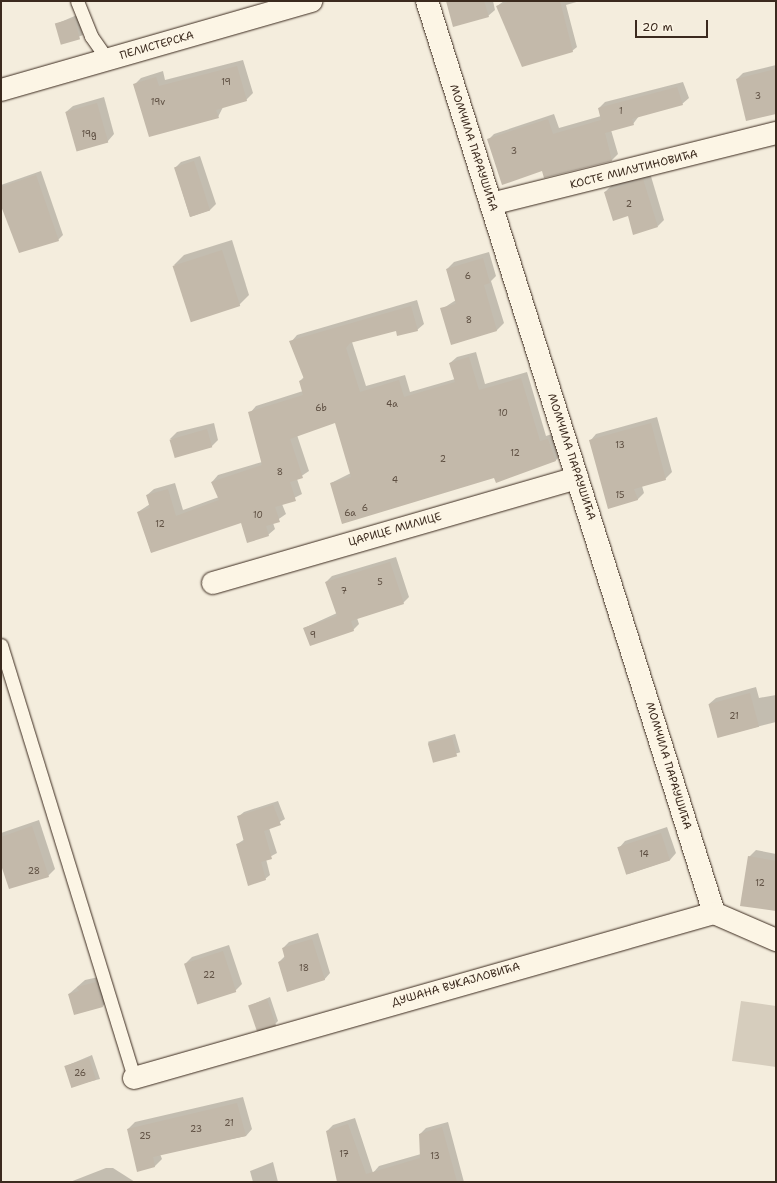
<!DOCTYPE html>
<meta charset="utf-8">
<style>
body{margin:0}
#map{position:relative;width:777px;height:1183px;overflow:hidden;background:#f4eddd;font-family:"Shantell Sans",sans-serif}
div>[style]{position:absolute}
.green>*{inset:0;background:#d6cdbd}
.shadow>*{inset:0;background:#0003;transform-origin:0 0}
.building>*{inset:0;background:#c3b9aa;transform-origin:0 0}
.roads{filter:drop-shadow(0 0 1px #3b2a1e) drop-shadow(0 0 1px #3b2a1e)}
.service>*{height:13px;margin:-6.5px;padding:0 6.5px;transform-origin:6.5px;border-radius:6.5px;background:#fcf5e5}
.minor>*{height:22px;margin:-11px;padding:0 11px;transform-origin:11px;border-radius:11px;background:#fcf5e5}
span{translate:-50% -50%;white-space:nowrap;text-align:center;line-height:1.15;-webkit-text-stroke:3.5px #fcf5e5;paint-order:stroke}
.number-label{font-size:9px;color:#5d4e41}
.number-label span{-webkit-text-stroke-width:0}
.street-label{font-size:11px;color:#3b2a1e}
.frame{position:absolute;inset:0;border:2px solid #3b2a1e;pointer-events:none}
.scale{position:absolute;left:635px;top:20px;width:73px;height:18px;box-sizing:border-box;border:2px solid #3b2a1e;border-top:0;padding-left:5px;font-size:12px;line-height:14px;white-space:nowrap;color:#3b2a1e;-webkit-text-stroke:3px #fcf5e5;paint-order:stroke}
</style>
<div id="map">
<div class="green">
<i style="clip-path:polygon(741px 1001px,776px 1006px,776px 1067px,732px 1061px)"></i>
</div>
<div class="shadow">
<i style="clip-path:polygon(447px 1px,493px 1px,495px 10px,488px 16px)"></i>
<i style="clip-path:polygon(504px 1px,580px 1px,566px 5px,577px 47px,572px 51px,497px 6px)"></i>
<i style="clip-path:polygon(77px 15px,83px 35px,62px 43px,56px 24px)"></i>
<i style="clip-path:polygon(243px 60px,253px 93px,246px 100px,223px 107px,218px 117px,135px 84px,141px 78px,163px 71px,165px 80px)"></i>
<i style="clip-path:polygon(776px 65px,776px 113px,737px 79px,743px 73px)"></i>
<i style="clip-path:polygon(683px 82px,689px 98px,682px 104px,639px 116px,633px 124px,611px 130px,618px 154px,612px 160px,543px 170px,488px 140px,494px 134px,554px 114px,559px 128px,601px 116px,599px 108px,605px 102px)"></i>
<i style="clip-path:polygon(104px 97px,114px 134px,108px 141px,77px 150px,66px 112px,73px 106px)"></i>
<i style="clip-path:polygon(200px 156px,216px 204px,210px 210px,190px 217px,175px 168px,181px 162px)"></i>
<i style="clip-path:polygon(41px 171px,63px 235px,58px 240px,1px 202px,1px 185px)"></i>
<i style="clip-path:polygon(650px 173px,664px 220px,658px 226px,628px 215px,605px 192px,612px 185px)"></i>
<i style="clip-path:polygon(232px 240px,249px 295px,239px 305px,174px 265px,184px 255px)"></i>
<i style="clip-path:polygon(489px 252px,496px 276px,491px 281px,504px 323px,497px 330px,452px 344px,442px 309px,456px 300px,447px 269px,454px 262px)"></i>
<i style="clip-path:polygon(417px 300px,424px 324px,417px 330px,397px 329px,352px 342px,366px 386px,405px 375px,410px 392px,455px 379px,450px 363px,457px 357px,476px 352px,485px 384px,527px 372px,546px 436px,555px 433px,562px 454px,555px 461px,494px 476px,331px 483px,351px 473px,336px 422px,297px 435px,309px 471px,297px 479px,302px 494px,282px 504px,286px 514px,273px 523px,275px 529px,268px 535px,241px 522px,151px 552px,138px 512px,150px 504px,147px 495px,154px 489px,175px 483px,183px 510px,219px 497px,212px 482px,218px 475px,262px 462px,250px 413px,256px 406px,303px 391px,300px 381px,304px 377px,291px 342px,297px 335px)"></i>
<i style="clip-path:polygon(657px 417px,672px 472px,665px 479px,642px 486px,644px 493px,637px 500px,590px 441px,596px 434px)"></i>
<i style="clip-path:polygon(214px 423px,218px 440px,211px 447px,170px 439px,177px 432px)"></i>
<i style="clip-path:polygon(396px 557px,409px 597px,403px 603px,357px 618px,359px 624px,353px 630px,304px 628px,337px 613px,326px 582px,332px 576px)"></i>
<i style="clip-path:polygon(756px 687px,759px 698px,776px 695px,776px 722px,718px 737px,709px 704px,716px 698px)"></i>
<i style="left:455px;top:734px;width:19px;height:28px;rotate:74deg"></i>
<i style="clip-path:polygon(278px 801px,285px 819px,269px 828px,277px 853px,266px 859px,270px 875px,265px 879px,237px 844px,245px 839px,239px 816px,244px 812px)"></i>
<i style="clip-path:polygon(39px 820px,55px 869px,48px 876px,1px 862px,1px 833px)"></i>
<i style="clip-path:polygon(667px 827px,676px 853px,670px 860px,628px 874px,619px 848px,625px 841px)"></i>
<i style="clip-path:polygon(756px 850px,776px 854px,776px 909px,749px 857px)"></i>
<i style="clip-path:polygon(318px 933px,330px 973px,324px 980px,279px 962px,285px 956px,283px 948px,289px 942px)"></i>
<i style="clip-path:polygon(229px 945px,242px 984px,235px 991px,185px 964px,192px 957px)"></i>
<i style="clip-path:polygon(103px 976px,109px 999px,103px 1006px,69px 994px,85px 980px)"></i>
<i style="clip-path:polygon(270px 997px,278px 1021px,275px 1024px,249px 1006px)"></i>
<i style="clip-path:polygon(92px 1055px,100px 1079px,72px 1086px,66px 1066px)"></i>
<i style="clip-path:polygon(243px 1097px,252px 1129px,246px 1136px,160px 1154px,162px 1159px,155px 1166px,138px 1171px,128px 1129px,135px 1122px)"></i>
<i style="clip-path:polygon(355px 1118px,373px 1173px,379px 1166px,421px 1154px,420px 1134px,426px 1128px,448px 1122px,464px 1182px,340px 1182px,327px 1131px,333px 1125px)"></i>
<i style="clip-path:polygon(273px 1162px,278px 1182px,253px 1182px,250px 1171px)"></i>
<i style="clip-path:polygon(106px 1168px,113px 1168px,135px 1182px,70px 1182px)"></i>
</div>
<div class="building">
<i style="clip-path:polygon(446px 1px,484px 1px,489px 17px,453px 27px)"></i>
<i style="clip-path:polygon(511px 1px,560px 1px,573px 52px,522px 67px,496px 6px)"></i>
<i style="left:74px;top:18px;width:22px;height:20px;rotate:74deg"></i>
<i style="clip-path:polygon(237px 66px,247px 101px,216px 110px,219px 118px,149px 137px,133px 84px,156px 77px,159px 86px)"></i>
<i style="clip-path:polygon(776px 69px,776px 114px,746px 121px,736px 79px)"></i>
<i style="clip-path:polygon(677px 87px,683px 105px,632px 119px,634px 125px,605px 133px,612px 161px,544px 178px,542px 171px,502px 185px,487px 139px,548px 119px,553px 134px,601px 120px,598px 108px)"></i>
<i style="left:97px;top:103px;width:41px;height:33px;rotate:74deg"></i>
<i style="left:194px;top:161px;width:52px;height:21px;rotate:72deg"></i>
<i style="clip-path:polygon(36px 175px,59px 241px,19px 253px,1px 206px,1px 187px)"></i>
<i style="clip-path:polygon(643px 179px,658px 227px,633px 235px,628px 216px,613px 221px,604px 192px)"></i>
<i style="left:222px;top:250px;width:59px;height:52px;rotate:72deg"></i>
<i style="clip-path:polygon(483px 258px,490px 283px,484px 285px,497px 331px,451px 345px,440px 308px,456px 304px,446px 269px)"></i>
<i style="clip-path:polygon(411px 306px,418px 331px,397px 336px,396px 331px,350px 343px,346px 348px,360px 392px,399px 380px,404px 397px,455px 382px,449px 363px,469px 357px,479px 390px,521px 378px,540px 441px,548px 439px,556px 461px,496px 483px,494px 478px,342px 524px,330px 483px,351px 477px,335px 423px,290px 439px,303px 478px,290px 482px,296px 501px,275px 507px,280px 522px,266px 526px,269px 536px,247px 543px,241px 523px,151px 553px,137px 512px,150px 508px,146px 495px,168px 489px,176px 516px,219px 500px,211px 482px,262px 465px,248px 412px,303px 395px,299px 381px,304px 379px,289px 341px)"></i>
<i style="clip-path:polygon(651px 423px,666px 480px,634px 489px,638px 500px,608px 509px,589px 440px)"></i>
<i style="left:207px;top:429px;width:19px;height:39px;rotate:74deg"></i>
<i style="clip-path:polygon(390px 562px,404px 604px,351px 621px,354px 631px,310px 646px,303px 628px,337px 616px,325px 582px)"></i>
<i style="left:750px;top:693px;width:35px;height:43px;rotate:75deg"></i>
<i style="left:452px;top:737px;width:20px;height:25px;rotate:75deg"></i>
<i style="clip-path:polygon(273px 805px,281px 825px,264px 831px,272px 859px,261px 862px,266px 880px,248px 886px,236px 844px,244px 842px,237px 816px)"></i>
<i style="clip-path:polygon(32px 826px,49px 877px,9px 889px,1px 865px,1px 837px)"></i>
<i style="left:661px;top:833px;width:29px;height:46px;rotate:72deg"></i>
<i style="clip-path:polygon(748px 856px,776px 861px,776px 911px,740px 906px)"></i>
<i style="clip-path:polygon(312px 939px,325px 980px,287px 992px,278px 962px,285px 959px,282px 948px)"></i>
<i style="left:223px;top:951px;width:43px;height:41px;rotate:72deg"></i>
<i style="clip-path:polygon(96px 982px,103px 1007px,74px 1015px,68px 994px,79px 991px,77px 987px)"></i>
<i style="left:267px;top:999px;width:28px;height:20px;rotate:71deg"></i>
<i style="left:89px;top:1058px;width:23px;height:26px;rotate:72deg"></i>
<i style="clip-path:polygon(237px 1103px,246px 1136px,153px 1157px,155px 1167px,137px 1172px,127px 1129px)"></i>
<i style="clip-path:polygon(348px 1124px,366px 1174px,420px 1158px,419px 1134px,442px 1127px,457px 1182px,337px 1182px,326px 1131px)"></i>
</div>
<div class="roads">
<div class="service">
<i style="left:77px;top:1px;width:38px;rotate:68deg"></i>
<i style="left:91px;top:36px;width:29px;rotate:55deg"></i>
<i style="left:1px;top:645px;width:453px;rotate:72.9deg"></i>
</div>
<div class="minor">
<i style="left:427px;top:1px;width:956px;rotate:72.53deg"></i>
<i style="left:1px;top:90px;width:323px;rotate:-16deg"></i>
<i style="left:491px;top:204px;width:294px;rotate:-14deg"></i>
<i style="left:213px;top:583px;width:379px;rotate:-16.1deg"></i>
<i style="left:134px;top:1078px;width:603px;rotate:-15.88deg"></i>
<i style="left:714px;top:913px;width:68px;rotate:23.5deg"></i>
</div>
</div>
<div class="number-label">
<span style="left:226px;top:82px">19</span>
<span style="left:758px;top:96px">3</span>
<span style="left:158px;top:102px">19v</span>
<span style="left:621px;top:111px">1</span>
<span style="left:89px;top:134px">19g</span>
<span style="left:514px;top:151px">3</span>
<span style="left:629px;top:204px">2</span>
<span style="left:468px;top:276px">6</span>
<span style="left:469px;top:320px">8</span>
<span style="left:392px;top:404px">4a</span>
<span style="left:321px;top:408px">6b</span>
<span style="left:503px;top:413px">10</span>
<span style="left:620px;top:445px">13</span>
<span style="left:515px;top:453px">12</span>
<span style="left:443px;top:459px">2</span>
<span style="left:280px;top:472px">8</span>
<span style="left:395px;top:480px">4</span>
<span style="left:620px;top:495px">15</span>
<span style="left:365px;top:508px">6</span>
<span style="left:350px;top:513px">6a</span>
<span style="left:258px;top:515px">10</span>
<span style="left:160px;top:524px">12</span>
<span style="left:380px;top:582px">5</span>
<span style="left:344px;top:591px">7</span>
<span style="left:313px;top:635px">9</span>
<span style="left:734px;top:716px">21</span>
<span style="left:644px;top:854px">14</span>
<span style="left:34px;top:871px">28</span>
<span style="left:760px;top:883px">12</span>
<span style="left:304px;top:968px">18</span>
<span style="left:209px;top:975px">22</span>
<span style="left:80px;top:1073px">26</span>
<span style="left:229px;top:1123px">21</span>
<span style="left:196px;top:1129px">23</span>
<span style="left:145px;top:1136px">25</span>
<span style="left:344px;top:1154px">17</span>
<span style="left:435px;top:1156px">13</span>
</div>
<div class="street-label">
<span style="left:157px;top:46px;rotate:-16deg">ПЕЛИСТЕРСКА</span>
<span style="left:473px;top:148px;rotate:72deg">МОМЧИЛА ПАРАУШИЋА</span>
<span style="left:634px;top:170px;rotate:-14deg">КОСТЕ МИЛУТИНОВИЋА</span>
<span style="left:571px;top:457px;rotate:72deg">МОМЧИЛА ПАРАУШИЋА</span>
<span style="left:395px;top:530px;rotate:-16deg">ЦАРИЦЕ МИЛИЦЕ</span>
<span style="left:668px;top:766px;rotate:73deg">МОМЧИЛА ПАРАУШИЋА</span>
<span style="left:456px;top:985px;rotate:-16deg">ДУШАНА ВУКАЈЛОВИЋА</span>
</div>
<div class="frame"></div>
<div class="scale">20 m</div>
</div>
